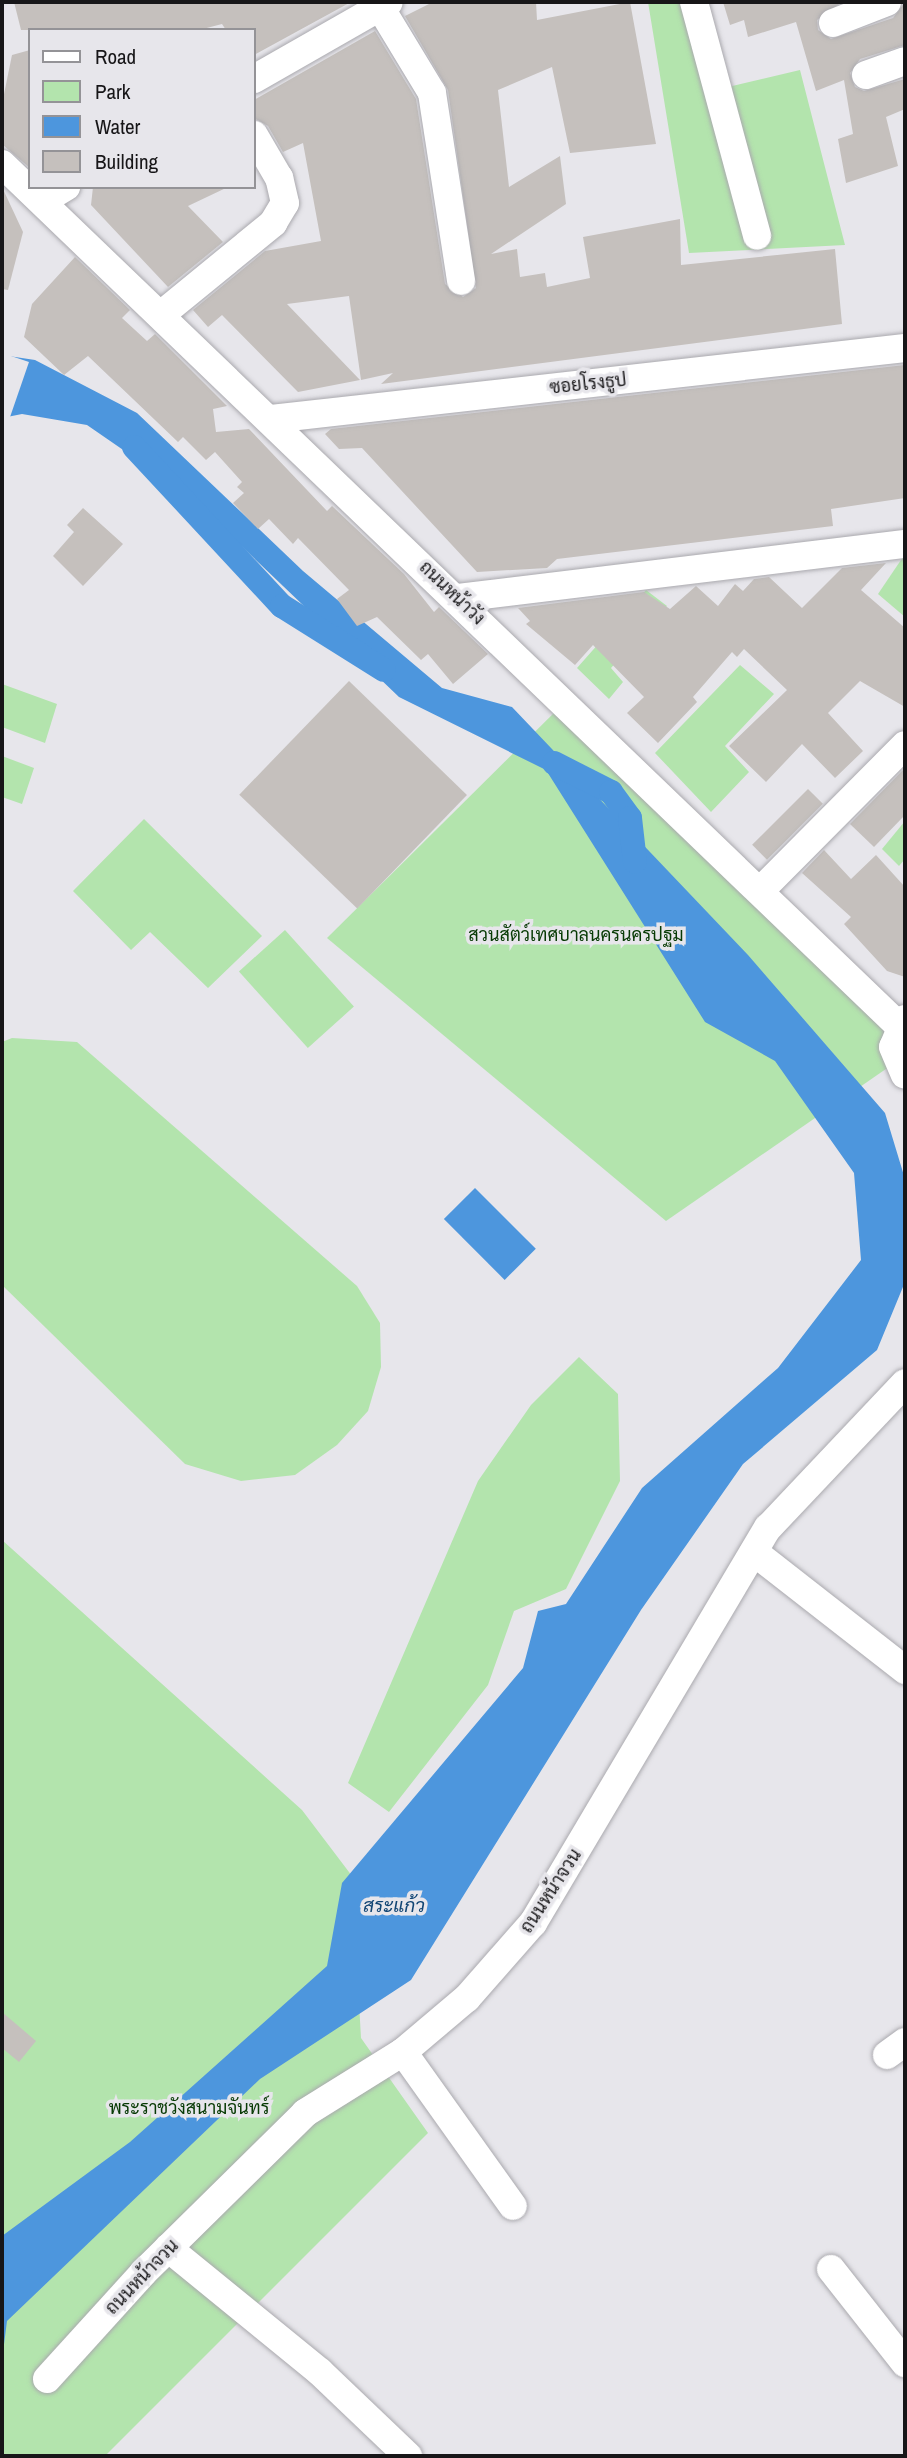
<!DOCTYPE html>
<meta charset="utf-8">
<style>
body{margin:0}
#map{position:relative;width:907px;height:2458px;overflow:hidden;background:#e7e6eb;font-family:"Archivo Narrow",Sarabun,sans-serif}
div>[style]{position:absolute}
.green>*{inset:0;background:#b3e4ad;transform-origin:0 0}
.water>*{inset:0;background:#4d96dd;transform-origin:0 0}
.pier>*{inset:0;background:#e7e6eb}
.canal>*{height:24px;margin:-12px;padding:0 12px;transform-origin:12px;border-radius:12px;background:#4d96dd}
.building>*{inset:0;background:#c5c0bd;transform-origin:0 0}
.roads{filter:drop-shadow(0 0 2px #aaa9ae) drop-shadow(0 0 2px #aaa9ae)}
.minor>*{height:28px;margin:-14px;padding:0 14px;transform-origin:14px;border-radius:14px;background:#fff}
span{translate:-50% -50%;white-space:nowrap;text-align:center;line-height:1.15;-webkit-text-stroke:7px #e7e6eb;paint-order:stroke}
.street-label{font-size:18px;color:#171618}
.park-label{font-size:18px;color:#073a04}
.water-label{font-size:19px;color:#114574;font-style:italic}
.frame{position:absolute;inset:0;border:4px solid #171618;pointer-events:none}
.legend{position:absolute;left:28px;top:28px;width:228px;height:161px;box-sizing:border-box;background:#e7e6eb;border:2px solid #949397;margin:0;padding:9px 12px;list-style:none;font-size:21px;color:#171618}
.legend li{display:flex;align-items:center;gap:14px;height:35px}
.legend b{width:35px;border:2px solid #949397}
</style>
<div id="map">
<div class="green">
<i style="clip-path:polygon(648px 2px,688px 2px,711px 91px,800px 70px,845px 245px,689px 253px)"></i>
<i style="clip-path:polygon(905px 554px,905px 617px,878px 594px)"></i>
<i style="clip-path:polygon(646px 590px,667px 606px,611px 668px,623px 682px,609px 699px,577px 668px)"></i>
<i style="clip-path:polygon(740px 665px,774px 694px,725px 746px,749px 772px,711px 812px,655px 753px)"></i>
<i style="clip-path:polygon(2px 684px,57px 704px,45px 743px,2px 727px)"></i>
<i style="clip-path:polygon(566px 701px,905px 1024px,896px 1062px,666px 1221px,327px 938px)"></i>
<i style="clip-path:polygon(2px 756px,34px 768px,22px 804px,2px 797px)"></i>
<i style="clip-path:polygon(144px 819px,262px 936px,208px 988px,150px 932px,131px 950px,73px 891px)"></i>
<i style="clip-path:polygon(905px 821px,905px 859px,899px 866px,882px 849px)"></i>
<i style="left:285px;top:930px;width:103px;height:62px;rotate:48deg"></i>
<i style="clip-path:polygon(12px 1038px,77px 1042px,357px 1286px,380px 1323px,381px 1367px,368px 1411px,337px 1445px,295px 1475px,241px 1481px,185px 1464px,2px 1285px,2px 1042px)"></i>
<i style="clip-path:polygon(579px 1357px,618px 1394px,620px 1481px,566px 1589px,514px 1611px,488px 1685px,389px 1812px,348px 1783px,478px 1481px,531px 1405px)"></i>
<i style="clip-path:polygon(2px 1540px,302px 1810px,352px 1876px,361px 2038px,428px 2133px,105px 2456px,2px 2456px)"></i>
</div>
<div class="water">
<i style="clip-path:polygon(2px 355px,35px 360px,137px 413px,303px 571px,442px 688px,512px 707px,748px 955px,885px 1113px,905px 1179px,905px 1282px,877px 1350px,743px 1464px,641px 1610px,411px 1980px,260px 2079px,7px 2321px,2px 2360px,2px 2236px,130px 2142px,327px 1966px,342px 1883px,523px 1668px,538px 1611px,566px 1604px,642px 1488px,778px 1368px,861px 1260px,854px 1173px,775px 1061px,705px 1022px,546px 770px,399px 697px,187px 494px,87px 425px,22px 414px,2px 418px)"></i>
<i style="left:475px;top:1188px;width:86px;height:44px;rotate:45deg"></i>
</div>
<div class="pier">
<i style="clip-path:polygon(2px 353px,29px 362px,9px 420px,2px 421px)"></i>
</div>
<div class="canal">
<i style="left:134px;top:447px;width:217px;rotate:47.1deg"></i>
<i style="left:282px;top:606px;width:120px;rotate:32.1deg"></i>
<i style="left:554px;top:763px;width:64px;rotate:27deg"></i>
<i style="left:611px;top:792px;width:32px;rotate:54deg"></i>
<i style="left:630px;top:818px;width:44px;rotate:83.5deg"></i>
</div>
<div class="building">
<i style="clip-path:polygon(14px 2px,351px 2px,254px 55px,254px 30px,226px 30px,222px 24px,199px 30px,21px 30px)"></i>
<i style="clip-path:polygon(433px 2px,536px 2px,537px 20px,630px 2px,656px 144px,570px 153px,552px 67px,498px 90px,509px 187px,560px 156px,566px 204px,491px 254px,517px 249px,520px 277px,545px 273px,547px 287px,590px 278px,583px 237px,680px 219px,681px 265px,835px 249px,842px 324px,381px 384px,393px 373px,361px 380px,349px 296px,287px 304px,360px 380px,298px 392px,222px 315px,208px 327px,193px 310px,265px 251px,321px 241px,303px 143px,283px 152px,268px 126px,254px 118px,254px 100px,375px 31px,416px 99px,445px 284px,463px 297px,476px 288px,448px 90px,405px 16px)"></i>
<i style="clip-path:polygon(723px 2px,842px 2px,817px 20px,818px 30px,831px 39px,893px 18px,905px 2px,905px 45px,860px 59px,850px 73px,855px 87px,864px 91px,905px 79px,905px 109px,886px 117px,898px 166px,846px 183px,838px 139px,853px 134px,844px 80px,816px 91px,796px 22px,748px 37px,744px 20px,730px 25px)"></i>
<i style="clip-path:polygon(30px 50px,30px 168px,3px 145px,2px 104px,12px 55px)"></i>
<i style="clip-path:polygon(2px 187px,23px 232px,8px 290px,2px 289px)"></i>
<i style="clip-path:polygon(93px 187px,228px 187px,188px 206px,223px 242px,168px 287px,91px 205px)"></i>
<i style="clip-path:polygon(75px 257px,130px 310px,122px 318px,147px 341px,155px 334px,227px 406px,213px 409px,216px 432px,249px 429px,327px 511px,332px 506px,404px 574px,434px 612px,439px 607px,488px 654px,453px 684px,428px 654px,421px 660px,377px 617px,357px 626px,337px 599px,349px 590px,298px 538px,293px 544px,269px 519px,258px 529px,233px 503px,244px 493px,237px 487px,242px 482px,215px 452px,206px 460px,183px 437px,178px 442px,88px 356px,64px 375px,24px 337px,32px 304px)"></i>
<i style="clip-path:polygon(905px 365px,905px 498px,831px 509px,833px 526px,557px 559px,547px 568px,477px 572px,362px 448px,339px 449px,325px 434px,331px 429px)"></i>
<i style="clip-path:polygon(83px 508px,123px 544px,83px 586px,53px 556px,74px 532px,67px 525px)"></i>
<i style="clip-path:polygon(886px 563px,861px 590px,905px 628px,905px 707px,860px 681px,828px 713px,863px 751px,835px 778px,802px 744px,766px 782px,729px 746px,787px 690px,744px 649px,737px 657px,732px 652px,693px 697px,697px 702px,658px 743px,627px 713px,644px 697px,593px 645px,575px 665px,526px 624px,530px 621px,518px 608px,644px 592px,670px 609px,696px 586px,718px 606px,735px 584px,743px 591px,754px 579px,769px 577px,802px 608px,842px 568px)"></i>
<i style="left:349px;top:681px;width:164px;height:158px;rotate:44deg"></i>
<i style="clip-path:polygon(905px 768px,905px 815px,874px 847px,850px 824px)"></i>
<i style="left:808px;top:789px;width:21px;height:79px;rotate:45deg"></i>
<i style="clip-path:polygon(824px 850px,851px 879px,876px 855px,905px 887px,905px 977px,887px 971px,844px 924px,851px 917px,802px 873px)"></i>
<i style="clip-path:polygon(2px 2012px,36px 2041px,19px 2062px,2px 2048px)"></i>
</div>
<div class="roads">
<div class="minor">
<i style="left:694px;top:2px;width:242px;rotate:74.9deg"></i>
<i style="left:380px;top:7px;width:100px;rotate:58.8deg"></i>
<i style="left:432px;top:93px;width:190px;rotate:81.2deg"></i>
<i style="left:833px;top:23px;width:58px;rotate:-21.3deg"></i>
<i style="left:866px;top:75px;width:41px;rotate:-19.7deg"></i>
<i style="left:254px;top:79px;width:155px;rotate:-29.7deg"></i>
<i style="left:2px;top:164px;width:1244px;rotate:43.86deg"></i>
<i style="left:44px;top:200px;width:26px;rotate:-31deg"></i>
<i style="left:162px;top:314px;width:144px;rotate:-39.3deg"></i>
<i style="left:273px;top:223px;width:23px;rotate:-59deg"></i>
<i style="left:285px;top:203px;width:26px;rotate:-103deg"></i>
<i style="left:279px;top:178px;width:50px;rotate:-120.2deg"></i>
<i style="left:271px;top:419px;width:638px;rotate:-6.39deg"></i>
<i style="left:458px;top:598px;width:450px;rotate:-6.9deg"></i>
<i style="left:761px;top:890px;width:204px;rotate:-45.2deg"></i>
<i style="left:905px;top:1019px;width:30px;rotate:113deg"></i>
<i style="left:893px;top:1047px;width:30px;rotate:67deg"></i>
<i style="left:754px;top:1552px;width:192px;rotate:38deg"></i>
<i style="left:403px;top:2052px;width:189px;rotate:54.5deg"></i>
<i style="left:887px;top:2055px;width:22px;rotate:-36deg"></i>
<i style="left:168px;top:2248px;width:196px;rotate:39.2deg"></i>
<i style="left:320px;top:2372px;width:122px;rotate:43.7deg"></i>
<i style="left:831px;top:2269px;width:120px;rotate:51.8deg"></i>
<i style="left:47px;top:2379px;width:143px;rotate:-47.8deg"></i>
<i style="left:143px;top:2273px;width:228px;rotate:-44.6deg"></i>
<i style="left:305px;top:2113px;width:115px;rotate:-31.9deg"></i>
<i style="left:403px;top:2052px;width:84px;rotate:-40.2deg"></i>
<i style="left:467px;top:1998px;width:100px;rotate:-48.7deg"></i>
<i style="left:533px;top:1923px;width:460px;rotate:-59.3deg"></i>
<i style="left:768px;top:1528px;width:199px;rotate:-46.6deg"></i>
</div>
</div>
<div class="street-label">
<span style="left:588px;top:384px;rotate:-6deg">ซอยโรงธูป</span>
<span style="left:452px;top:593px;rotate:44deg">ถนนหน้าวัง</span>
<span style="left:551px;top:1891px;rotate:-57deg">ถนนหน้าจวน</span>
<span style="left:142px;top:2277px;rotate:-46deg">ถนนหน้าจวน</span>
</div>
<div class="park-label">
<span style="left:576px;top:935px">สวนสัตว์เทศบาลนครนครปฐม</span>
<span style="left:189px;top:2108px">พระราชวังสนามจันทร์</span>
</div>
<div class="water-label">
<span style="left:394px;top:1906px">สระแก้ว</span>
</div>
<div class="frame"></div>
<ul class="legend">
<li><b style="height:9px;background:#fff"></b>Road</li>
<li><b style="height:19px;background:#b3e4ad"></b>Park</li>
<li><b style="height:19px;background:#4d96dd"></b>Water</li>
<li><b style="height:19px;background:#c5c0bd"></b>Building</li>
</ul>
</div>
